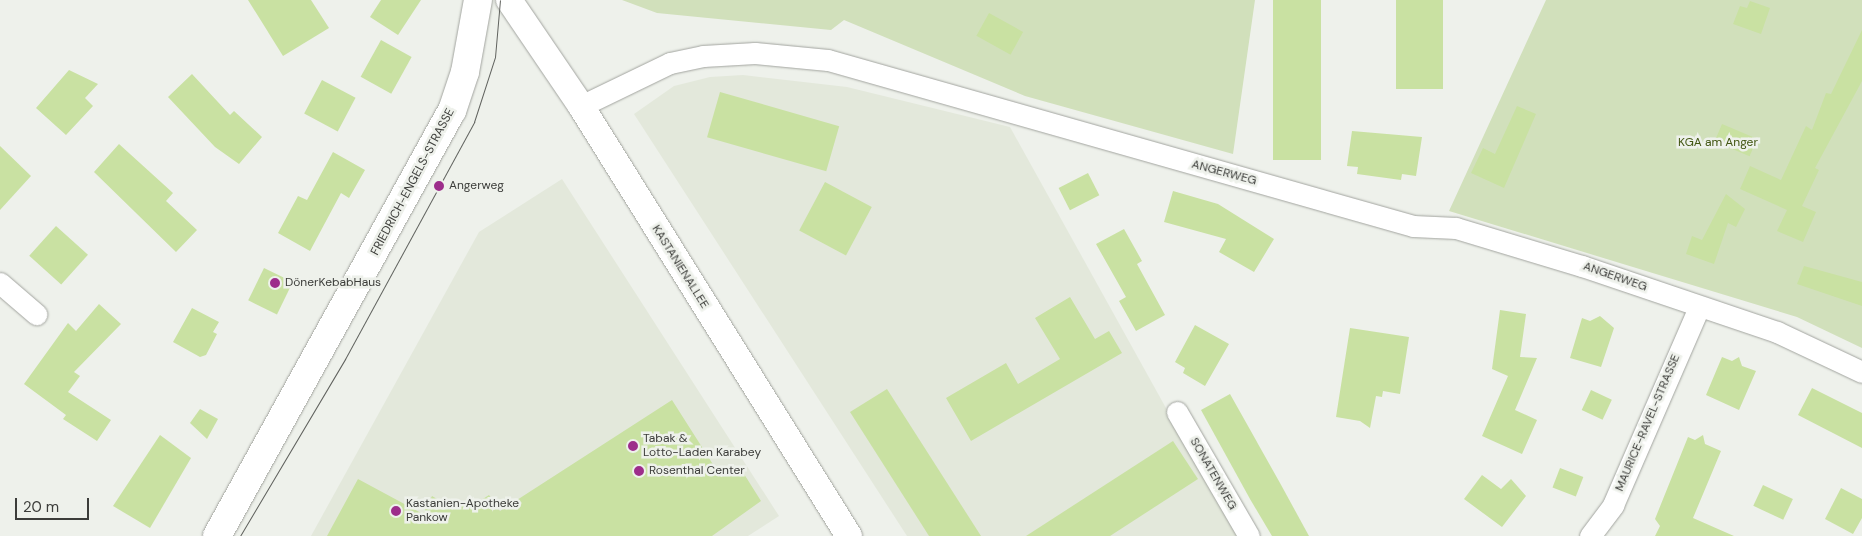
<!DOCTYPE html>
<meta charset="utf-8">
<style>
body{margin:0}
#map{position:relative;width:1862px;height:536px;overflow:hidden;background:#eef1eb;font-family:"DM Sans",sans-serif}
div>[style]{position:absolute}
.built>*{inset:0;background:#e3e8db}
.green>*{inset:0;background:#d1e0bb}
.building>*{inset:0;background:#c9e1a2;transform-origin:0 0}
.roads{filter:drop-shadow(0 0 1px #a2a49f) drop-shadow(0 0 1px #a2a49f)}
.minor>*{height:21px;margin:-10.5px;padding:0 10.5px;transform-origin:10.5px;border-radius:10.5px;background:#fff}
.tertiary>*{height:26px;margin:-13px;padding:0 13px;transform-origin:13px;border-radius:13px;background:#fff}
.secondary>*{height:28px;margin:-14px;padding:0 14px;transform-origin:14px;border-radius:14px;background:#fff}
.tram>*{height:1px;margin:-0.5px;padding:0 0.5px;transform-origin:0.5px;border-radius:0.5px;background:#60625e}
.dots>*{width:14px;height:14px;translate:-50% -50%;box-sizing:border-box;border:2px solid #eef1eb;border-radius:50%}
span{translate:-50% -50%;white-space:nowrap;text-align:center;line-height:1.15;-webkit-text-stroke:5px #eef1eb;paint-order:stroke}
.park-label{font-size:12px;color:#415511}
.street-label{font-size:12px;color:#3c3d3a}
.poi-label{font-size:12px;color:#3c3d3a}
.left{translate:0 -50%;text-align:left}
.scale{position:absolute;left:15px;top:498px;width:74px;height:22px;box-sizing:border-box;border:2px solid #3c3d3a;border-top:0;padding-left:6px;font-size:15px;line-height:18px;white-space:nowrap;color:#3c3d3a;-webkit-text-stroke:4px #eef1eb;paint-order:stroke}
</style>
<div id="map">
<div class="built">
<i style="clip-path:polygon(743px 75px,847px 87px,1010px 127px,1237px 536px,907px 536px,634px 114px,674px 86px,710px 77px)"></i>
<i style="clip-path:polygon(562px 179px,779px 516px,748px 536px,311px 536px,479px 232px)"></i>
</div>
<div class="green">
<i style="clip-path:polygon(622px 0,1255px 0,1233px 154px,1025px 96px,844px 20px,831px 30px,657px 13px)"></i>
<i style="clip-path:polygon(1546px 0,1862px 0,1862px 348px,1797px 317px,1449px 211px)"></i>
</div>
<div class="building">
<i style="clip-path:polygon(248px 0,311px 0,329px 28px,283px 56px)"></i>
<i style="clip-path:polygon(381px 0,421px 0,398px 35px,370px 17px)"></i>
<i style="left:1273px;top:0;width:48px;height:160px"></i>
<i style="left:1396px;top:0;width:47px;height:89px"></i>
<i style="clip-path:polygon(1750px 1px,1770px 8px,1761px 34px,1733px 24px,1740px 6px,1747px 8px)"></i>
<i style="left:989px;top:13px;width:39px;height:26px;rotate:29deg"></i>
<i style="clip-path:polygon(1862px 30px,1862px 81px,1815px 168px,1819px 170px,1802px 206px,1816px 212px,1803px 242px,1777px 231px,1787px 210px,1740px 189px,1750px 166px,1781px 180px,1806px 126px,1812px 130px,1826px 93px,1831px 94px)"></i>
<i style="left:381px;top:40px;width:35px;height:42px;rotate:29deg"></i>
<i style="clip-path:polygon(69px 70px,98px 84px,85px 98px,93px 106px,66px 135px,36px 108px)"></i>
<i style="clip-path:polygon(192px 74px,230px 115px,234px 111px,262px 137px,239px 164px,215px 147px,168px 97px)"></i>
<i style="left:322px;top:80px;width:38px;height:38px;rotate:28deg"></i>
<i style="left:720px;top:92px;width:124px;height:47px;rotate:16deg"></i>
<i style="clip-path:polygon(1517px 106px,1536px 114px,1504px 188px,1471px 173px,1483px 148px,1495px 154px)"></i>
<i style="left:1722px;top:124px;width:38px;height:19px;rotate:23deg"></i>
<i style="clip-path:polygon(1352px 131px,1422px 137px,1416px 176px,1402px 174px,1401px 180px,1357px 174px,1358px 167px,1347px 166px)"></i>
<i style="clip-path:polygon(119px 144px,173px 193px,166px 201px,197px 230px,176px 252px,94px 172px)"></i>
<i style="clip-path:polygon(0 146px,31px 176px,0 210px)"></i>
<i style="clip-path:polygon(333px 152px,365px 170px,349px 198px,341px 193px,310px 251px,278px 233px,298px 196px,307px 200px)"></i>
<i style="left:1088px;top:173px;width:25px;height:33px;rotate:63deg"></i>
<i style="left:825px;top:182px;width:53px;height:55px;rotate:28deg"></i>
<i style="clip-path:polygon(1173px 191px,1218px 204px,1274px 239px,1254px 272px,1219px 252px,1226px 239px,1164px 222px)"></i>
<i style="clip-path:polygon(1726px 194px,1745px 209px,1736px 227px,1728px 223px,1714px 264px,1686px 254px,1692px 236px,1702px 240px)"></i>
<i style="left:56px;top:226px;width:43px;height:40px;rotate:42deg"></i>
<i style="clip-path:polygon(1124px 229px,1142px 261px,1137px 264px,1165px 315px,1136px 331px,1119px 301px,1126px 297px,1096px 244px)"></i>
<i style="clip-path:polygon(1804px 266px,1862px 282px,1862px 306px,1797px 284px)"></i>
<i style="left:264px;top:268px;width:32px;height:36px;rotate:26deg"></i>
<i style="clip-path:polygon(1070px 297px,1095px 339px,1109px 331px,1122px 353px,971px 441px,946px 398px,1006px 363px,1018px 384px,1060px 359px,1035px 318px)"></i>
<i style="clip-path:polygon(99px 304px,121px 324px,74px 372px,80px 376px,68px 392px,111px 420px,97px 441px,63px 419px,66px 415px,24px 384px,68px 323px,76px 331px)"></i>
<i style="clip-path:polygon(192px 308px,219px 322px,213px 332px,217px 334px,206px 355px,200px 357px,173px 342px)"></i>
<i style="clip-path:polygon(1500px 310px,1526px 314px,1520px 357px,1537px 358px,1515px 410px,1537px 420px,1522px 454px,1482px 436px,1508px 376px,1492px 369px)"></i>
<i style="clip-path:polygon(1600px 316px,1614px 328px,1601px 367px,1570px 358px,1582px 318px,1590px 321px)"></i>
<i style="clip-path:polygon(1195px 325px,1229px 344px,1205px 386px,1183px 373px,1185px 368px,1175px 362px)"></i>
<i style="clip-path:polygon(1350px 328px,1409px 337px,1400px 394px,1383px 391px,1382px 397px,1376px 396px,1370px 428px,1360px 421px,1336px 417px)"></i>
<i style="clip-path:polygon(1722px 357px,1732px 361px,1739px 357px,1742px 366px,1756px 371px,1739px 410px,1706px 395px)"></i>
<i style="clip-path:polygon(1812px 388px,1862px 413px,1862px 448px,1798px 415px)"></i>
<i style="clip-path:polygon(887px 389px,981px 536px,929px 536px,850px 412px)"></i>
<i style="left:1591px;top:390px;width:23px;height:22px;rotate:25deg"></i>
<i style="clip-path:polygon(1230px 394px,1280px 483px,1309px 536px,1272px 536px,1250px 499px,1201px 410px)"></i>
<i style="clip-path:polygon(672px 400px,721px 477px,739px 466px,761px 501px,712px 536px,327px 536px,358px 479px,423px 514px,432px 496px,449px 506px,459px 502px,472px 506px,489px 495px,500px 511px)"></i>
<i style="clip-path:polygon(200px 409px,218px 419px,207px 439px,190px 423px)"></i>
<i style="clip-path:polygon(160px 435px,191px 458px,150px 528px,113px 506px)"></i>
<i style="clip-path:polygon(1703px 435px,1705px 444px,1721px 451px,1693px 518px,1734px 536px,1655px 536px,1660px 526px,1655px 519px,1688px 437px,1695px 440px)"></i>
<i style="clip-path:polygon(1173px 441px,1198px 479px,1110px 536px,1026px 536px)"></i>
<i style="left:1560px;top:468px;width:25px;height:21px;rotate:21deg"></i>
<i style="clip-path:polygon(1482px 475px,1501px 489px,1511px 479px,1526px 496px,1502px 527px,1464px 499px)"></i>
<i style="left:1763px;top:485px;width:33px;height:23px;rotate:25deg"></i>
<i style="clip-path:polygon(1841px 488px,1862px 499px,1862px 518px,1853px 534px,1825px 519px)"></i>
</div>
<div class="roads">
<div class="minor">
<i style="left:581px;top:106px;width:99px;rotate:-25.8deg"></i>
<i style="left:670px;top:63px;width:34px;rotate:-12deg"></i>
<i style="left:703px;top:56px;width:52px;rotate:-3.3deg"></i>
<i style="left:755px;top:53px;width:73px;rotate:5.5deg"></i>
<i style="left:828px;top:60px;width:608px;rotate:15.84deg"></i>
<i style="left:1413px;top:226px;width:43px;rotate:2.7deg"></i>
<i style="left:1456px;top:228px;width:132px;rotate:16.8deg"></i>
<i style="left:1582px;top:266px;width:206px;rotate:18.7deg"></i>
<i style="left:1777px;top:332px;width:94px;rotate:25.2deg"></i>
<i style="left:0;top:283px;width:48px;rotate:40.7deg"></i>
<i style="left:1177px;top:412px;width:143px;rotate:59.9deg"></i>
<i style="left:1590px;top:536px;width:39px;rotate:-53deg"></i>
<i style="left:1613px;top:505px;width:216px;rotate:-66.5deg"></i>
</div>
<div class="tertiary">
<i style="left:509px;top:0;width:128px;rotate:55.8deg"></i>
<i style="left:581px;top:106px;width:507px;rotate:58.07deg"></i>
</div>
<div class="secondary">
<i style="left:217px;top:536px;width:486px;rotate:-61.1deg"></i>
<i style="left:452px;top:111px;width:41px;rotate:-71.6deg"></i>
<i style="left:465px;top:72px;width:73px;rotate:-79.8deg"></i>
</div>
</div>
<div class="tram">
<i style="left:240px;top:536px;width:206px;rotate:-59.3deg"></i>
<i style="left:345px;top:359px;width:270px;rotate:-61.4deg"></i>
<i style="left:474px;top:122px;width:68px;rotate:-72.1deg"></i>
<i style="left:495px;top:57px;width:57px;rotate:-85deg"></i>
</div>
<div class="dots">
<i style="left:439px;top:186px;background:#9d2d8b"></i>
<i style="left:275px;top:283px;background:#9d2d8b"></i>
<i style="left:633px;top:446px;background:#9d2d8b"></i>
<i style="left:639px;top:471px;background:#9d2d8b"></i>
<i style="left:396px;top:511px;background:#9d2d8b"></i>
</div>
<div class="park-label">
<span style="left:1718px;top:143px">KGA am Anger</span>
</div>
<div class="street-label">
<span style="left:1224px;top:173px;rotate:15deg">ANGERWEG</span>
<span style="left:413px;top:182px;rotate:-62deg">FRIEDRICH-ENGELS-STRASSE</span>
<span style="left:680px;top:267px;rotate:58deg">KASTANIENALLEE</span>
<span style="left:1615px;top:277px;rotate:19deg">ANGERWEG</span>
<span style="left:1648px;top:423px;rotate:-67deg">MAURICE-RAVEL-STRASSE</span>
<span style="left:1213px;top:474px;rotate:60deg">SONATENWEG</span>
</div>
<div class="poi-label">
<span class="left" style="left:449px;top:186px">Angerweg</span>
<span class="left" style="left:285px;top:283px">DönerKebabHaus</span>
<span class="left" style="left:643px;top:446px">Tabak &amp;<br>Lotto-Laden Karabey</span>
<span class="left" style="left:649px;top:471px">Rosenthal Center</span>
<span class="left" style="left:406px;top:511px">Kastanien-Apotheke<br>Pankow</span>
</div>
<div class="scale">20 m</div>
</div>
